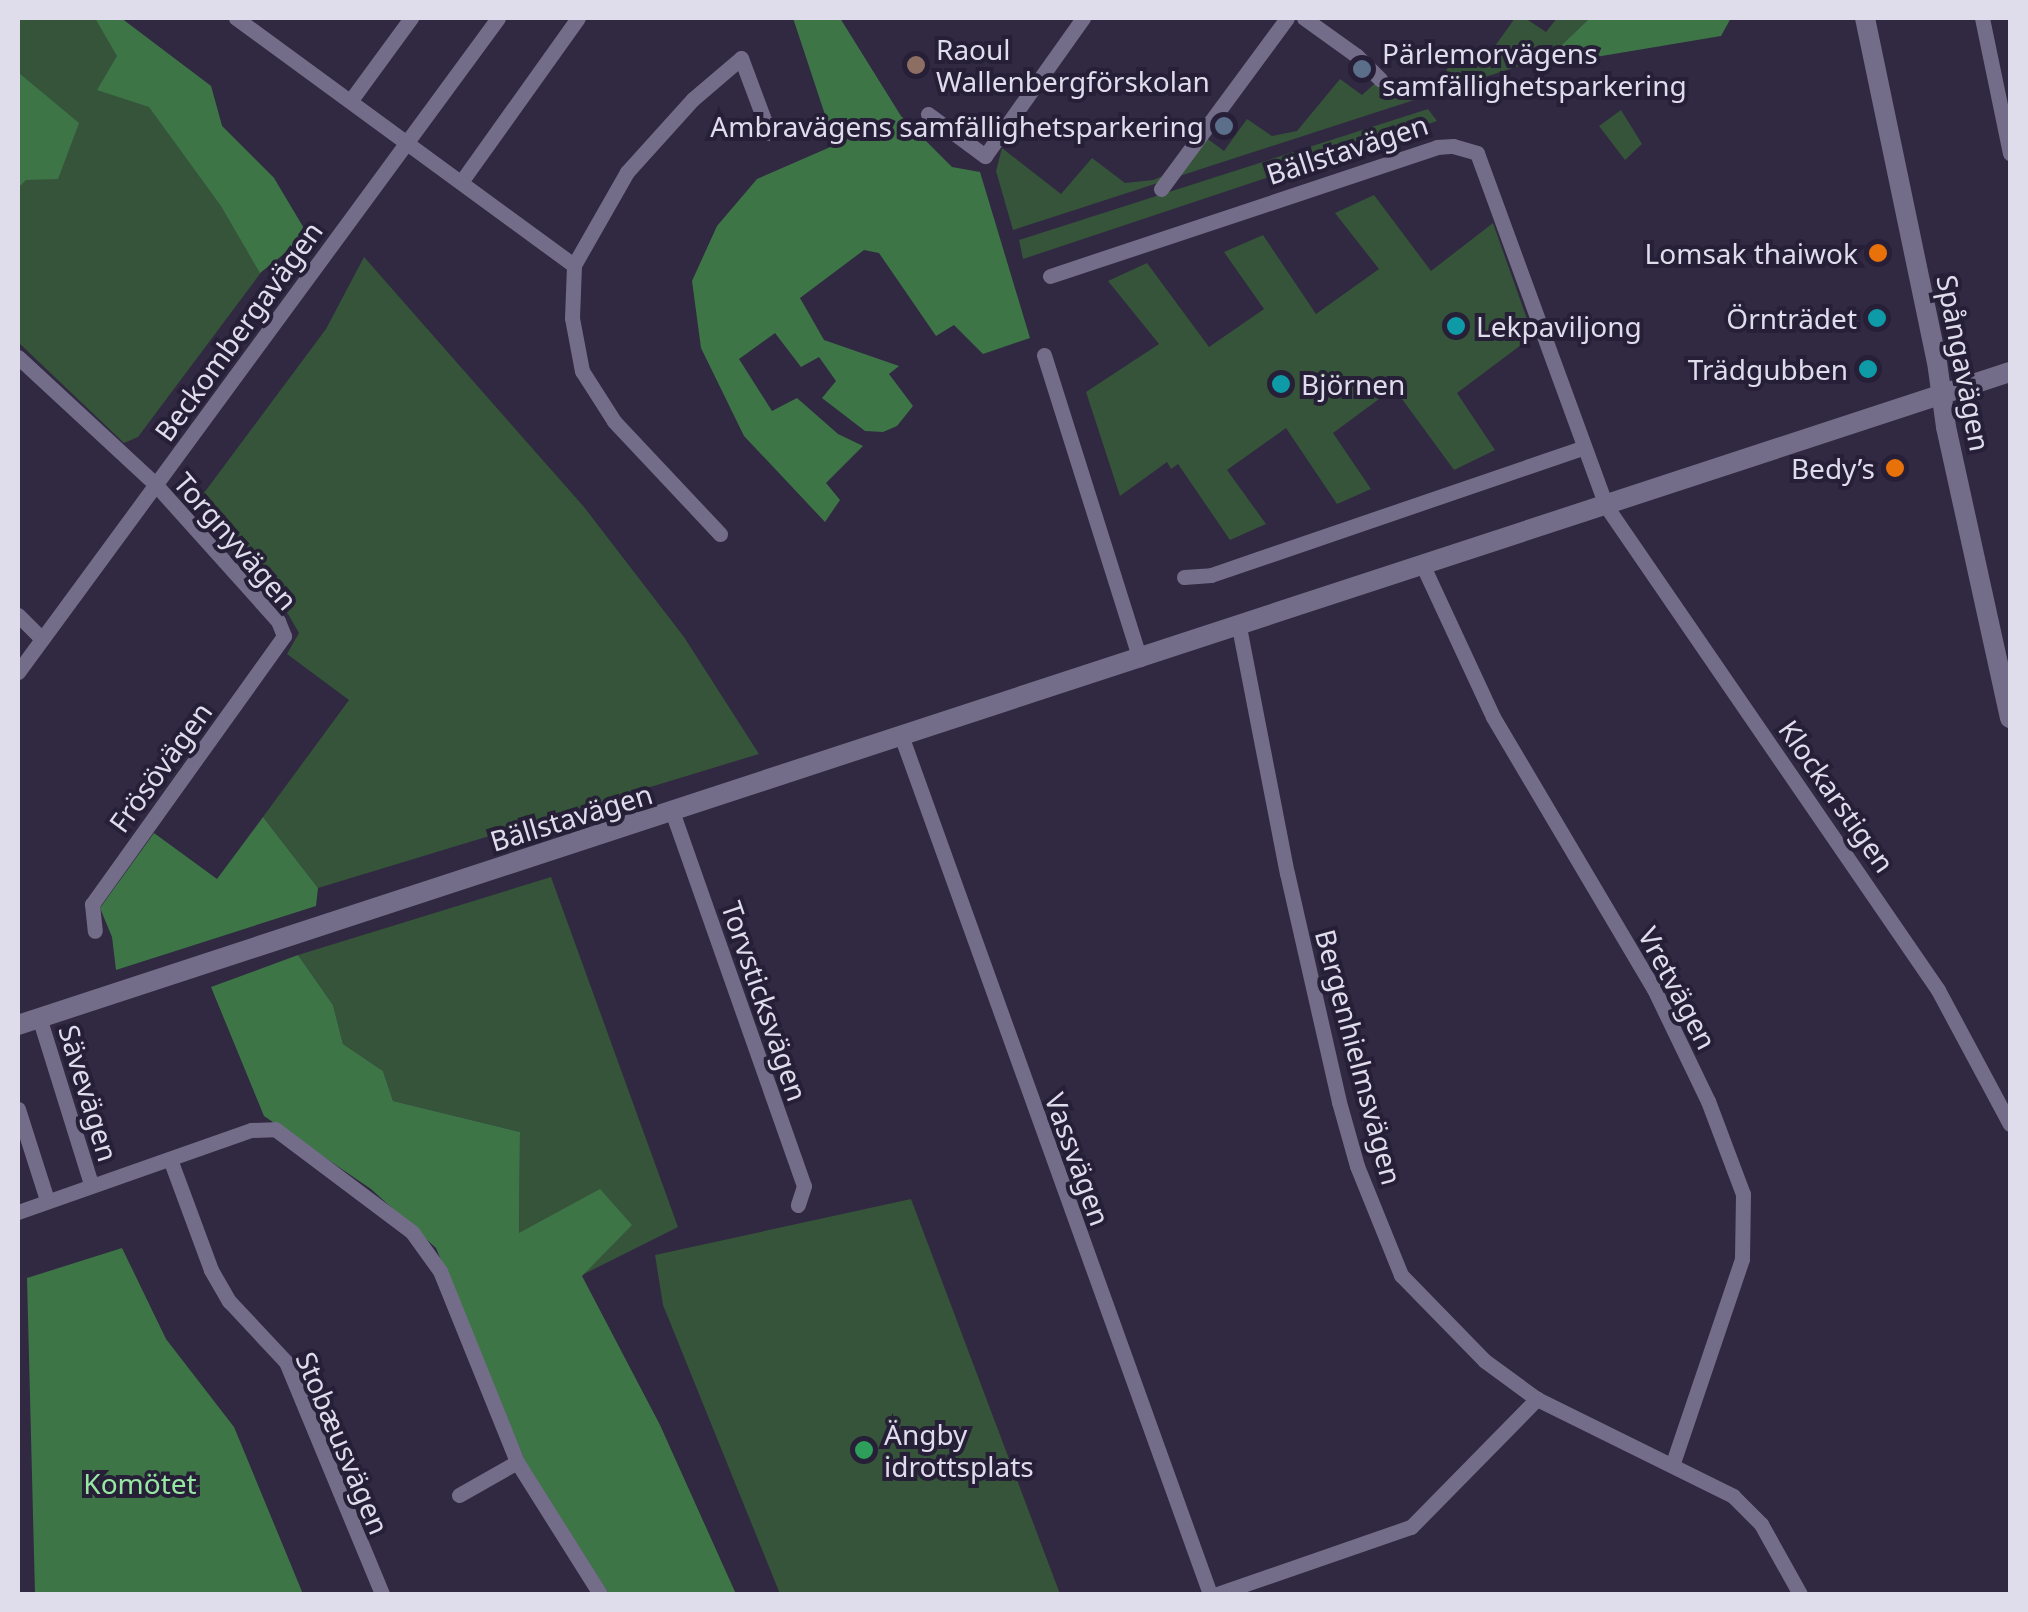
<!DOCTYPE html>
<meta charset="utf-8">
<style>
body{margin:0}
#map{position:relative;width:2028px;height:1612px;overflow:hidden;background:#302941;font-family:"Noto Sans",sans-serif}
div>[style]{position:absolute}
.green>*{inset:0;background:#355439}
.forest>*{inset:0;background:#3d7547}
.street>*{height:15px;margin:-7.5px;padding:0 7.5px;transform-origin:7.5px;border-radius:7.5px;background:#746d89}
.secondary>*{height:20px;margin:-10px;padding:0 10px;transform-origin:10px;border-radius:10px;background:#746d89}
.dots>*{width:28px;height:28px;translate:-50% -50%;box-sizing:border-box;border:5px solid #261f37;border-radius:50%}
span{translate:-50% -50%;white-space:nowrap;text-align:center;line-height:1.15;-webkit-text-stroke:8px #261f37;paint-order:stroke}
.poi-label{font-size:28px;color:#dfdcec}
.left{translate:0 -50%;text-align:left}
.right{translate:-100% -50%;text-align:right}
.street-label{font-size:28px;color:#dfdcec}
.park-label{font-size:28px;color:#97e7a3}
.frame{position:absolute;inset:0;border:20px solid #dfdcec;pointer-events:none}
</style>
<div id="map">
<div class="green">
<i style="clip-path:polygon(18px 18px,121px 18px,211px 86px,222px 126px,274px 178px,298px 223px,138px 437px,124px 443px,18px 342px,18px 188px,78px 123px,18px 72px)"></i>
<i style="clip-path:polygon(1515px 18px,1525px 18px,1546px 32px,1557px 18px,1590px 18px,1550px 56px,1013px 230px,996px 171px,1002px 148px,1061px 194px,1092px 158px,1125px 183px,1153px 180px,1163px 176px,1201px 134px,1224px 151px,1247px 119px,1272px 136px,1297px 131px,1340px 79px,1362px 95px,1380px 79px,1408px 94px,1438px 82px,1455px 58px,1495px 46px)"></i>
<i style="clip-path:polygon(1428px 109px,1437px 121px,1023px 259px,1019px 240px)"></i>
<i style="clip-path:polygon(1621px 110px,1642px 144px,1625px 160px,1599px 126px)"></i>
<i style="clip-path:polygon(1374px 195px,1431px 271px,1493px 223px,1533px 336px,1457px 393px,1495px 450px,1454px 470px,1394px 388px,1333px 433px,1371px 489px,1337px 504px,1286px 428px,1227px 470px,1266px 524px,1230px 540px,1178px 464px,1171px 469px,1167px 462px,1120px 496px,1086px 392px,1159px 344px,1108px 281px,1147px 263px,1209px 347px,1264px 309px,1224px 252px,1263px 235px,1316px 314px,1379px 269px,1335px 213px)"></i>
<i style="clip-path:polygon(364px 257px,584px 507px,684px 637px,759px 754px,318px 888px,263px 817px,349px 700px,287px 654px,299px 633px,288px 614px,203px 517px,201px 497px,326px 329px)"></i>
<i style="clip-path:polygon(551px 877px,678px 1227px,582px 1275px,519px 1234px,520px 1132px,393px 1101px,383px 1071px,343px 1044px,333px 1005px,298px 955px)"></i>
<i style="clip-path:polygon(911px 1199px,1060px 1594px,780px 1594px,663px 1305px,655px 1255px)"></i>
</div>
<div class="forest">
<i style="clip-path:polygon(95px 18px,121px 18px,211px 86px,222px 126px,274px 178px,305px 230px,294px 246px,260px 273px,221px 206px,149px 107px,97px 90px,117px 56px)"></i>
<i style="clip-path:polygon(793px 18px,840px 18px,901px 116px,952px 167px,980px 172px,1030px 338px,983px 354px,954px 325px,936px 336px,879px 253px,864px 250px,800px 298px,824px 340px,899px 366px,889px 374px,913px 406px,897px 426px,883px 432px,865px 431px,822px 398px,836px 381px,819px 357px,801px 367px,775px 333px,739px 359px,772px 411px,797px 398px,838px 434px,863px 446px,826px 483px,840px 500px,825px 522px,744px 436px,701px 348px,692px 281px,717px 226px,757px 179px,835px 145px)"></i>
<i style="clip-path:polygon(1590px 18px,1731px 18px,1721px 36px,1554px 64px,1550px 56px)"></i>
<i style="clip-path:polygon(18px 72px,79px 123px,58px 179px,26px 180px,18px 188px)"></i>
<i style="clip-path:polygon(263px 817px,318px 888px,316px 906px,116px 970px,112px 937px,100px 908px,154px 833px,217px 879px)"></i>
<i style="clip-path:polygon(298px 955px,333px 1005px,343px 1044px,383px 1071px,393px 1101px,520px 1132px,519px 1233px,600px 1189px,632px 1225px,582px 1276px,660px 1425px,736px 1594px,609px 1594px,526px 1463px,436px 1248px,371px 1189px,264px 1116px,211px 987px)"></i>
<i style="clip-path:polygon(122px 1248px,166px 1339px,234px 1427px,303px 1594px,35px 1594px,27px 1278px)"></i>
</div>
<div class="street">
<i style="left:236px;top:18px;width:419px;rotate:36.2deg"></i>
<i style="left:1304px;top:18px;width:65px;rotate:35.6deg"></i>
<i style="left:1357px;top:56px;width:33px;rotate:45deg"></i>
<i style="left:1982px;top:18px;width:138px;rotate:78.3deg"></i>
<i style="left:351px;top:100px;width:102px;rotate:-53.8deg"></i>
<i style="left:928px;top:114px;width:71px;rotate:36.4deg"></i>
<i style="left:985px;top:156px;width:169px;rotate:-54.6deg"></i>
<i style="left:461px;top:182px;width:201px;rotate:-54.5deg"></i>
<i style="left:1161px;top:189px;width:212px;rotate:-53.6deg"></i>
<i style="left:1050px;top:276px;width:408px;rotate:-18.4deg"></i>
<i style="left:1437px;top:147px;width:16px;rotate:-4deg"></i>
<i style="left:1453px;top:146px;width:25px;rotate:16deg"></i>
<i style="left:1477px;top:153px;width:376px;rotate:69.9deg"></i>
<i style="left:1606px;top:506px;width:587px;rotate:55.55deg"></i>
<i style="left:1938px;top:990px;width:152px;rotate:61.8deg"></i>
<i style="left:1044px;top:355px;width:319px;rotate:72.5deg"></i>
<i style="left:18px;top:357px;width:188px;rotate:42.8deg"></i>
<i style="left:156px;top:485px;width:183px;rotate:48.1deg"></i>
<i style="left:278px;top:621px;width:16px;rotate:68deg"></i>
<i style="left:284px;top:636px;width:330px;rotate:125.6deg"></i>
<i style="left:92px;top:904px;width:27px;rotate:84deg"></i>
<i style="left:720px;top:534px;width:155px;rotate:-133.2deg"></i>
<i style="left:614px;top:421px;width:59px;rotate:-122.6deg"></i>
<i style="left:582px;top:371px;width:54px;rotate:-100.7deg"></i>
<i style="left:572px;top:318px;width:53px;rotate:-87.8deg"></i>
<i style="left:574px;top:265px;width:107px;rotate:-60.3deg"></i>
<i style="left:627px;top:172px;width:98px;rotate:-47.9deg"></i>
<i style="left:693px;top:99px;width:63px;rotate:-40.5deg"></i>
<i style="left:741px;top:58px;width:80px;rotate:69.5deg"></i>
<i style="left:1423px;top:566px;width:166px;rotate:65.1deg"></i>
<i style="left:1493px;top:717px;width:316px;rotate:59.4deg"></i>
<i style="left:1654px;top:989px;width:124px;rotate:64.3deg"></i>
<i style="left:1708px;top:1101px;width:99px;rotate:69.4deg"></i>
<i style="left:1743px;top:1194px;width:65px;rotate:90.9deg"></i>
<i style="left:1742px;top:1259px;width:215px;rotate:108.7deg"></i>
<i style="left:1184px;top:577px;width:27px;rotate:-4deg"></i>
<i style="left:1211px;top:575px;width:391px;rotate:-18.9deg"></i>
<i style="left:18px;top:615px;width:34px;rotate:45deg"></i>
<i style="left:1239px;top:627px;width:251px;rotate:79deg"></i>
<i style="left:1287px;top:873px;width:235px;rotate:77.2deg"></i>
<i style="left:1339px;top:1102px;width:66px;rotate:74.3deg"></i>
<i style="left:1357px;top:1166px;width:118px;rotate:68deg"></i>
<i style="left:1401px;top:1275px;width:120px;rotate:45.7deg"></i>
<i style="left:1485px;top:1361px;width:64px;rotate:36.2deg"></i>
<i style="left:1537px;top:1399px;width:219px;rotate:26.3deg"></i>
<i style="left:1733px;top:1496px;width:40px;rotate:45deg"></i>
<i style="left:1761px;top:1524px;width:80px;rotate:60.9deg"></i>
<i style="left:18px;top:672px;width:811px;rotate:-53.72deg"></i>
<i style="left:902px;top:738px;width:910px;rotate:70.21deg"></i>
<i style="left:673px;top:814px;width:394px;rotate:70.6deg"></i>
<i style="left:804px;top:1186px;width:20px;rotate:108deg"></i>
<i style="left:39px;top:1017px;width:175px;rotate:72.7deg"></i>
<i style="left:18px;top:1109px;width:96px;rotate:72.3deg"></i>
<i style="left:170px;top:1159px;width:118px;rotate:69.7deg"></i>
<i style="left:211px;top:1270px;width:36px;rotate:60deg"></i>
<i style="left:229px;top:1301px;width:83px;rotate:46.9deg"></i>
<i style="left:286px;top:1362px;width:251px;rotate:67.5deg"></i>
<i style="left:18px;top:1212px;width:247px;rotate:-19.4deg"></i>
<i style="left:251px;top:1130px;width:24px;rotate:-2deg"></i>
<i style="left:275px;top:1129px;width:171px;rotate:36.9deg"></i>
<i style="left:412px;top:1232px;width:48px;rotate:54.3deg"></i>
<i style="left:440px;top:1271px;width:206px;rotate:68deg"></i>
<i style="left:517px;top:1462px;width:156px;rotate:57.8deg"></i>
<i style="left:459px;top:1495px;width:67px;rotate:-29.6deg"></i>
<i style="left:1217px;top:1594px;width:205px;rotate:-19.1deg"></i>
<i style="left:1411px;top:1527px;width:180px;rotate:-45.5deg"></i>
</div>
<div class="secondary">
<i style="left:1865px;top:18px;width:351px;rotate:78.2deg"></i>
<i style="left:1937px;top:362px;width:66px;rotate:82.1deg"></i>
<i style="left:1946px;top:427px;width:298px;rotate:77.6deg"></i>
<i style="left:18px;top:1025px;width:2096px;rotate:-18.15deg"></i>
</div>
<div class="dots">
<i style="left:916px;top:65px;background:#8d6e63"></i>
<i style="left:1362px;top:69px;background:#5c6f8a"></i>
<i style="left:1224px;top:126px;background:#5c6f8a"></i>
<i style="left:1878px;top:253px;background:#e8710a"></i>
<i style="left:1877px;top:318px;background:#0f9aa8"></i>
<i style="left:1456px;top:326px;background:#0f9aa8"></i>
<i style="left:1868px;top:369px;background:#0f9aa8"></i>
<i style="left:1281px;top:384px;background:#0f9aa8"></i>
<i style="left:1895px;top:468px;background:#e8710a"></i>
<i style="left:864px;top:1450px;background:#2e9e5b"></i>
</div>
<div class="poi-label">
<span class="left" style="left:936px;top:65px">Raoul<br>Wallenbergförskolan</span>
<span class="left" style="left:1382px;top:69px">Pärlemorvägens<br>samfällighetsparkering</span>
<span class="right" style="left:1204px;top:126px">Ambravägens samfällighetsparkering</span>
<span class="right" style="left:1858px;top:253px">Lomsak thaiwok</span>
<span class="right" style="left:1857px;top:318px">Örnträdet</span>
<span class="left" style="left:1476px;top:326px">Lekpaviljong</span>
<span class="right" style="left:1848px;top:369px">Trädgubben</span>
<span class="left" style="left:1301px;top:384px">Björnen</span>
<span class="right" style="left:1875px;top:468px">Bedy’s</span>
<span class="left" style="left:884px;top:1450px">Ängby<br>idrottsplats</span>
</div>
<div class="street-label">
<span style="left:1347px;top:149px;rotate:-18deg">Bällstavägen</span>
<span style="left:238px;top:331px;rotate:-54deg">Beckombergavägen</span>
<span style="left:1964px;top:363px;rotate:79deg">Spångavägen</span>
<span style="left:236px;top:541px;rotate:49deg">Torgnyvägen</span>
<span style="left:160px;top:767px;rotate:-54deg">Frösövägen</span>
<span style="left:1837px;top:796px;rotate:55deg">Klockarstigen</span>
<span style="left:571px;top:817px;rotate:-17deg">Bällstavägen</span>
<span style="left:1678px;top:988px;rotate:62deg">Vretvägen</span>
<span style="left:765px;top:1001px;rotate:71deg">Torvsticksvägen</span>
<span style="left:1359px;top:1057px;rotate:75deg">Bergenhielmsvägen</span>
<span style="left:89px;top:1093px;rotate:73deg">Sävevägen</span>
<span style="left:1078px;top:1159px;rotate:70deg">Vassvägen</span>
<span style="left:343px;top:1443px;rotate:67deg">Stobæusvägen</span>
</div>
<div class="park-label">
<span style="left:140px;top:1483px">Komötet</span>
</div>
<div class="frame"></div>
</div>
